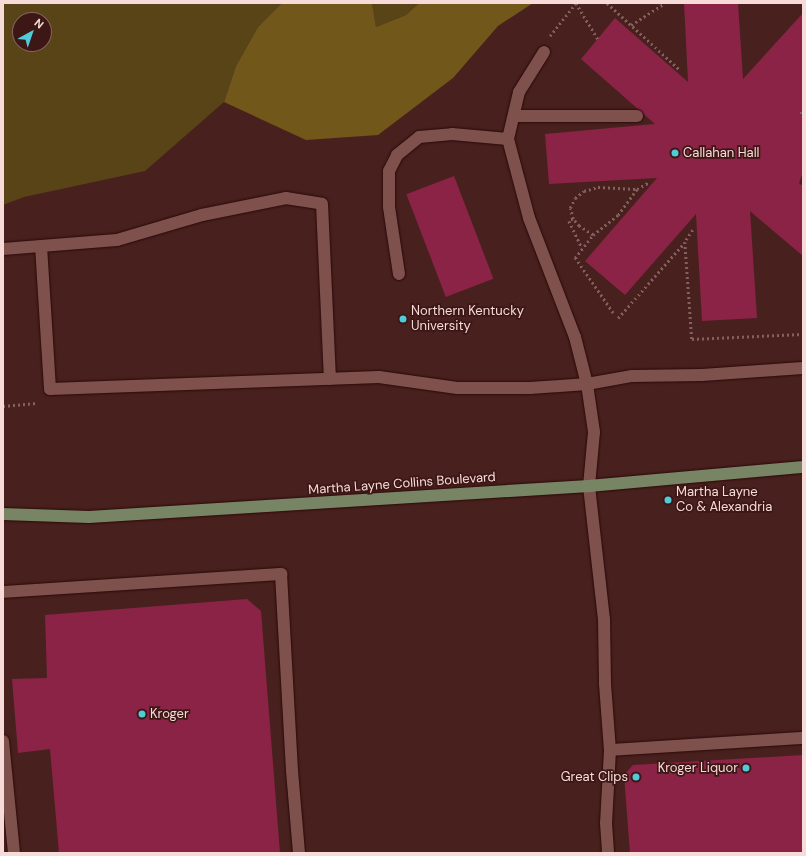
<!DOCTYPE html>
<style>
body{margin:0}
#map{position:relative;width:806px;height:856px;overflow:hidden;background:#48211e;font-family:"DM Sans",sans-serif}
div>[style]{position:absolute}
.green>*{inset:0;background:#584417}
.forest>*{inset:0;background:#715719}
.building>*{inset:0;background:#8b2346;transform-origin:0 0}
.path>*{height:2.5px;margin-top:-1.25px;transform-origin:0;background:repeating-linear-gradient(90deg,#83605d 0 2px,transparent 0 5px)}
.roads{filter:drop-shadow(0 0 1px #2c0808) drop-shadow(0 0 1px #2c0808)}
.minor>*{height:12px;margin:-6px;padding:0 6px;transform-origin:6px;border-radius:6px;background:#7e514d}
.major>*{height:12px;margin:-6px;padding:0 6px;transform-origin:6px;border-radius:6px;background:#788565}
.dots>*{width:11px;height:11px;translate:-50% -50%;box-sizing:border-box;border:2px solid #3d1715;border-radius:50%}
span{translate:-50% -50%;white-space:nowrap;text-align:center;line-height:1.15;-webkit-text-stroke:3.5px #3d1715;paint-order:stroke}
.poi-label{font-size:13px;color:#f6dbd8}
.left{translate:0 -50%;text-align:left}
.right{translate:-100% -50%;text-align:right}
.street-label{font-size:13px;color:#f6dbd8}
.frame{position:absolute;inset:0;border:4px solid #f6dbd8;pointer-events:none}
.north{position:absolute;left:12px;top:12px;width:40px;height:40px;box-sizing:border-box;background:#3d1715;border:1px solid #876563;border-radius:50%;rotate:40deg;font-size:11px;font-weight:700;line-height:16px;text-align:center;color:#f6dbd8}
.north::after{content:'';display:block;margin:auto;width:14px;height:18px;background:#52cbd8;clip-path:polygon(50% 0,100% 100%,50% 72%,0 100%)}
</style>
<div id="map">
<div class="green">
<i style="clip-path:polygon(evenodd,3px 3px,282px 3px,258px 27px,236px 66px,224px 102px,145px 171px,24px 197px,3px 205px,3px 3px,20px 20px,44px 20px,44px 44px,20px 44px,20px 20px)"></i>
<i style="clip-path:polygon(372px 3px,419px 3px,406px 15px,376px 27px)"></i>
</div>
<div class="forest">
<i style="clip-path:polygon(282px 3px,372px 3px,376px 27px,406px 15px,419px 3px,533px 3px,498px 26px,453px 78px,378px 135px,306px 140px,224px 102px,236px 66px,258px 27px)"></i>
</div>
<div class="building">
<i style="clip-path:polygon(684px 3px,738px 3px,743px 79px,803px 13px,803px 172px,799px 183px,803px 186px,803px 256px,750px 211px,757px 318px,702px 321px,696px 214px,625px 295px,585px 261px,657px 178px,549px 184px,545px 134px,655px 124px,581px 59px,615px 18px,688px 82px)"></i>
<i style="left:454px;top:176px;width:110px;height:51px;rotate:69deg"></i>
<i style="clip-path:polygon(247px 599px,261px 611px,280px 853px,59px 853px,50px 749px,18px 753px,12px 679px,47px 678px,45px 615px)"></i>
<i style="clip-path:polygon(803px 755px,803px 853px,630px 853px,624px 775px,633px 765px)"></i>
</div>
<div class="path">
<i style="left:576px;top:3px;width:42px;rotate:58.6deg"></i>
<i style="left:607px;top:3px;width:99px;rotate:42.5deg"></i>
<i style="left:631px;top:25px;width:40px;rotate:-32.9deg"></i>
<i style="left:550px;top:36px;width:42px;rotate:-51.8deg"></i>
<i style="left:800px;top:113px;width:3px"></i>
<i style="left:573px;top:219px;width:4px;rotate:153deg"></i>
<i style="left:569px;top:221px;width:30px;rotate:64deg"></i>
<i style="left:693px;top:230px;width:14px;rotate:124deg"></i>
<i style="left:685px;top:242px;width:97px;rotate:85.9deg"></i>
<i style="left:692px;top:339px;width:111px;rotate:-2.6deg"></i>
<i style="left:593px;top:235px;width:17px;rotate:-147deg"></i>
<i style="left:579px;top:226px;width:9px;rotate:-131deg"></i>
<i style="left:573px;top:219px;width:11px;rotate:-105deg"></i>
<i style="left:570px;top:208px;width:11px;rotate:-63deg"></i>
<i style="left:575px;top:198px;width:11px;rotate:-38deg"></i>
<i style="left:584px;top:191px;width:15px;rotate:-16deg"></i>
<i style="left:598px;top:187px;width:39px;rotate:3deg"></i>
<i style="left:613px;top:313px;width:67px;rotate:-124.6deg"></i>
<i style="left:575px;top:258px;width:29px;rotate:-52deg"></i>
<i style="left:593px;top:235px;width:32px;rotate:-39deg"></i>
<i style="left:618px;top:215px;width:32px;rotate:-54deg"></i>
<i style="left:637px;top:189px;width:13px;rotate:-29deg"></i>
<i style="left:618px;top:318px;width:101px;rotate:-48.6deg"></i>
<i style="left:3px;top:406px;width:34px;rotate:-5deg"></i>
</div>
<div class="roads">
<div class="minor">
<i style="left:544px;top:52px;width:47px;rotate:122deg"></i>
<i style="left:519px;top:92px;width:48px;rotate:103.2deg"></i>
<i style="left:508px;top:139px;width:82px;rotate:75.1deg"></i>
<i style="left:529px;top:218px;width:128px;rotate:68.9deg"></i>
<i style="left:575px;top:337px;width:49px;rotate:75.7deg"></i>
<i style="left:587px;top:384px;width:49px;rotate:81.7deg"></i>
<i style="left:594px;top:432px;width:54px;rotate:95.3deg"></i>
<i style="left:589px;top:486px;width:134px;rotate:83.6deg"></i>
<i style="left:604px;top:619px;width:65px;rotate:89.1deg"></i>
<i style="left:605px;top:684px;width:66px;rotate:85.7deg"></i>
<i style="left:610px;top:750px;width:73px;rotate:93.1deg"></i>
<i style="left:606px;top:823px;width:30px;rotate:86deg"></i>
<i style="left:514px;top:116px;width:123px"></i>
<i style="left:41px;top:246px;width:143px;rotate:86.4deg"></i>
<i style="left:50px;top:389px;width:329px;rotate:-2.1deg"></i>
<i style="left:379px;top:377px;width:79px;rotate:8deg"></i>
<i style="left:457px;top:388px;width:73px"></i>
<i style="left:530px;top:388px;width:57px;rotate:-4deg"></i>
<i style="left:587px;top:384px;width:46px;rotate:-10.1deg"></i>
<i style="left:632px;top:376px;width:70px;rotate:-0.8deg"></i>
<i style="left:702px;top:375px;width:101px;rotate:-4deg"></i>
<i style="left:3px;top:249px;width:114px;rotate:-4.5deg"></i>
<i style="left:117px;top:240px;width:89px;rotate:-16.4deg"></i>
<i style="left:202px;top:215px;width:86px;rotate:-11.4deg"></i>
<i style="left:286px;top:198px;width:36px;rotate:9deg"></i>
<i style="left:322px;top:204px;width:175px;rotate:87.4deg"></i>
<i style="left:399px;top:274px;width:68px;rotate:-98.5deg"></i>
<i style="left:389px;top:207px;width:36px;rotate:-90deg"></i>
<i style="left:389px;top:171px;width:18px;rotate:-63deg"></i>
<i style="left:397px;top:155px;width:28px;rotate:-39deg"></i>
<i style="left:419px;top:137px;width:33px;rotate:-5deg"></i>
<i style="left:452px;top:134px;width:56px;rotate:5.1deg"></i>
<i style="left:3px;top:592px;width:279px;rotate:-3.7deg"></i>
<i style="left:281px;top:574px;width:197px;rotate:86.8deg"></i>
<i style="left:292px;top:771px;width:82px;rotate:85.1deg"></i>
<i style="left:3px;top:741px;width:113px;rotate:84.4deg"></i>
<i style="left:610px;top:750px;width:193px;rotate:-3.6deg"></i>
</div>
<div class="major">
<i style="left:3px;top:514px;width:86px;rotate:2deg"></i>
<i style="left:89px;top:517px;width:501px;rotate:-3.55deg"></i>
<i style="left:589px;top:486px;width:215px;rotate:-5.1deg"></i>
</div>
</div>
<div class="dots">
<i style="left:675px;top:153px;background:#52cbd8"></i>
<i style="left:403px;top:319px;background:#52cbd8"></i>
<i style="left:668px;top:500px;background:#52cbd8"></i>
<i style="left:142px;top:714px;background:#52cbd8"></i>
<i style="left:746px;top:768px;background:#52cbd8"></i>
<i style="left:636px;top:777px;background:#52cbd8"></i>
</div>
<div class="poi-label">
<span class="left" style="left:683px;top:153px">Callahan Hall</span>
<span class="left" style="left:411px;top:319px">Northern Kentucky<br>University</span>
<span class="left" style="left:676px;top:500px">Martha Layne<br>Co &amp; Alexandria</span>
<span class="left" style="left:150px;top:714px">Kroger</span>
<span class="right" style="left:738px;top:768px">Kroger Liquor</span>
<span class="right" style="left:628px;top:777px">Great Clips</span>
</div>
<div class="street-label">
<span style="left:402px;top:484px;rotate:-4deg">Martha Layne Collins Boulevard</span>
</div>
<div class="frame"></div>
<div class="north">N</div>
</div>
